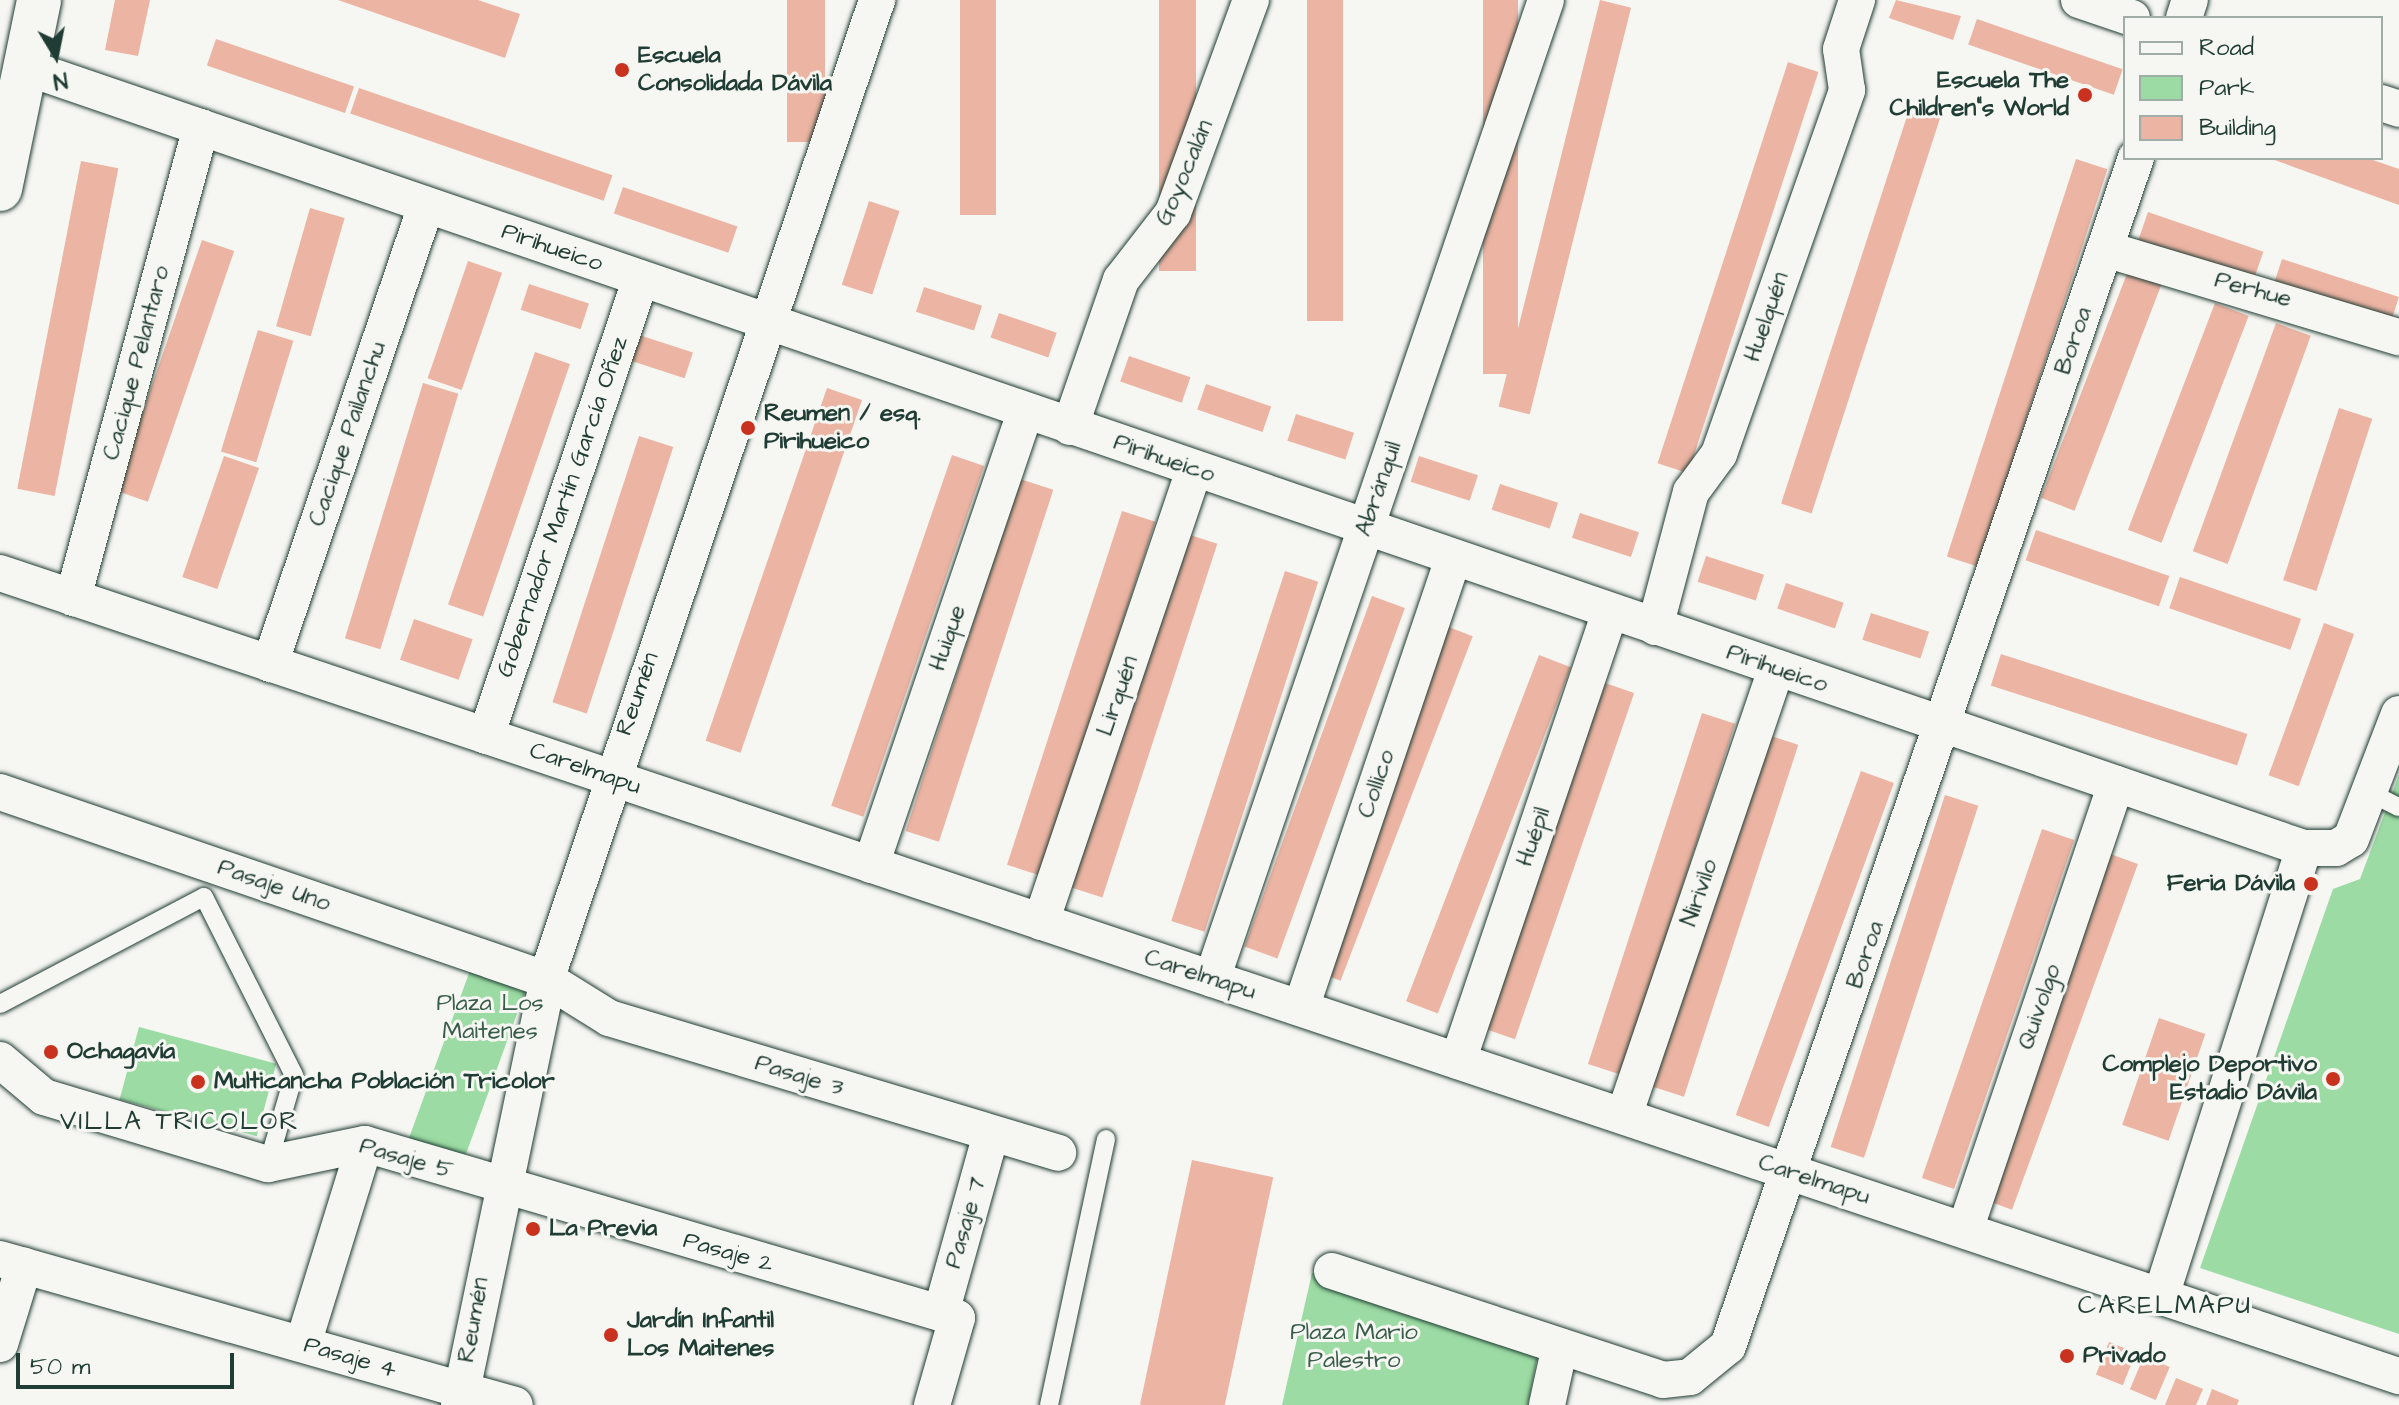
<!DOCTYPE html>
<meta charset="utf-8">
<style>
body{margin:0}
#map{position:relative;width:2399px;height:1405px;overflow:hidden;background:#f6f6f2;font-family:"Architects Daughter",sans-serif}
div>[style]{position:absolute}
.green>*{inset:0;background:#9cdba3;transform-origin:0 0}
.building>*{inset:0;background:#ecb4a3;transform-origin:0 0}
.roads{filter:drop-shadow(0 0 2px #1f3d34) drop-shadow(0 0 2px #1f3d34)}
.lane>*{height:18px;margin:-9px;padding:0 9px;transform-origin:9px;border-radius:9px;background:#f6f6f2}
.street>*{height:36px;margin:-18px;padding:0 18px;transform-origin:18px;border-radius:18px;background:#f6f6f2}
.secondary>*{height:44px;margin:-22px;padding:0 22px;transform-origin:22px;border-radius:22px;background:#f6f6f2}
.dots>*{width:22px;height:22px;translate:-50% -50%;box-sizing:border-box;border:4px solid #f6f6f2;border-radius:50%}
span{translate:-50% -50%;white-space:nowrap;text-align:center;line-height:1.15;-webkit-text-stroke:6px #f6f6f2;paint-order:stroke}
.poi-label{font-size:24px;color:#1f3d34;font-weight:700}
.left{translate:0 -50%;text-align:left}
.right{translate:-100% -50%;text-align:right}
.street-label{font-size:24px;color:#1f3d34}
.park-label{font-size:24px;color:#385d4a}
.neighbourhood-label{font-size:26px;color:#1f3d34;letter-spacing:2px}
.legend{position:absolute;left:2123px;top:16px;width:260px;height:144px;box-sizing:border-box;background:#f6f6f2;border:2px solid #a0aca6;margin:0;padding:10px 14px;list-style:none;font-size:24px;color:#1f3d34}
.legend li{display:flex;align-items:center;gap:16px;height:40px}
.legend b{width:40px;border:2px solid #a0aca6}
.north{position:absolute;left:16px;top:16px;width:80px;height:80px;-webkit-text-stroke:6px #f6f6f2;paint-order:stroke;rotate:170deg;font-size:22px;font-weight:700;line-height:32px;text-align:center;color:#1f3d34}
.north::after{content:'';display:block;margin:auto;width:28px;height:36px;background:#1f3d34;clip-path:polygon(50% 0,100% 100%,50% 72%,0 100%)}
.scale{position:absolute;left:16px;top:1353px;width:218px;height:36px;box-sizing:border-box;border:4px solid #1f3d34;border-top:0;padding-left:10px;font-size:24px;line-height:28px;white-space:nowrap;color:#1f3d34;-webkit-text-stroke:6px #f6f6f2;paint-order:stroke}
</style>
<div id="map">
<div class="green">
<i style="clip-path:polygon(2399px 775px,2399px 1334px,2200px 1268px,2333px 889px,2360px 879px)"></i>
<i style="left:472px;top:965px;width:59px;height:193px;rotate:20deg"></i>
<i style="left:139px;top:1027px;width:142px;height:75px;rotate:15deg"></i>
<i style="clip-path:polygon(1312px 1273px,1539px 1348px,1528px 1405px,1282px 1405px)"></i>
</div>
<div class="building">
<i style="clip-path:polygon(115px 0,150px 0,138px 56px,105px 50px)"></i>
<i style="clip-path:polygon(338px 0,478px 0,520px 14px,505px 58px)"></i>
<i style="left:787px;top:0;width:38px;height:142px"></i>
<i style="left:960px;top:0;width:36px;height:215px"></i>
<i style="left:1159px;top:0;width:37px;height:271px"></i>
<i style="left:1307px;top:0;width:36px;height:321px"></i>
<i style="left:1483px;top:0;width:35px;height:374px"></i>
<i style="left:1600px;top:0;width:32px;height:419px;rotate:14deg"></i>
<i style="clip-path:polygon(1896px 0,1961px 16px,1953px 40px,1889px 18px)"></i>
<i style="left:1977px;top:19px;width:154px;height:27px;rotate:19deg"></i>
<i style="left:216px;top:39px;width:146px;height:28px;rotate:19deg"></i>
<i style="left:1788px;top:62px;width:32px;height:422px;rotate:18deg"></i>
<i style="left:359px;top:88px;width:268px;height:27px;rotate:19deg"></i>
<i style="left:1910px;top:107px;width:32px;height:417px;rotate:18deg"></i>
<i style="clip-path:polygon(2269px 158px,2367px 158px,2399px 169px,2399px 205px)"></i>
<i style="left:2076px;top:159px;width:33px;height:418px;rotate:18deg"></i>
<i style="left:81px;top:161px;width:38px;height:334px;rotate:11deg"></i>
<i style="left:623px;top:187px;width:121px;height:28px;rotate:19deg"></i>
<i style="left:869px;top:201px;width:32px;height:88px;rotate:18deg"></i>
<i style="left:310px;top:208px;width:36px;height:123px;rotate:16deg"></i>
<i style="left:2148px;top:212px;width:122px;height:30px;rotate:19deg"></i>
<i style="left:202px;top:240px;width:34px;height:265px;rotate:19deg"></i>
<i style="left:2282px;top:259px;width:123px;height:31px;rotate:18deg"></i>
<i style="left:468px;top:261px;width:36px;height:124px;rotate:19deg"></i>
<i style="left:2128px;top:271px;width:36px;height:243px;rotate:21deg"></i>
<i style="left:529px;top:284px;width:63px;height:27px;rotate:18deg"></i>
<i style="left:924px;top:287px;width:61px;height:26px;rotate:18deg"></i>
<i style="left:2215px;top:303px;width:36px;height:243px;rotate:21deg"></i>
<i style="left:999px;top:313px;width:61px;height:26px;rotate:19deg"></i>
<i style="left:2276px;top:323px;width:37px;height:243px;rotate:20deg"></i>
<i style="left:258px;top:330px;width:37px;height:127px;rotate:17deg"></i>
<i style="left:633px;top:333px;width:63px;height:27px;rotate:18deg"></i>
<i style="left:535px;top:352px;width:37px;height:267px;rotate:19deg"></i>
<i style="left:1129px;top:356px;width:65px;height:27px;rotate:19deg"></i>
<i style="left:423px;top:383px;width:37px;height:267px;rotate:17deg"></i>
<i style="left:1206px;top:384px;width:69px;height:27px;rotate:19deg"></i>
<i style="left:827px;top:388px;width:37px;height:373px;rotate:19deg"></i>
<i style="left:2339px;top:408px;width:35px;height:181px;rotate:18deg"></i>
<i style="left:1296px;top:414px;width:61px;height:28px;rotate:18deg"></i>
<i style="left:639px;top:436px;width:36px;height:280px;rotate:18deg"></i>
<i style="left:952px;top:455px;width:34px;height:371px;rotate:19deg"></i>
<i style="left:224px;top:456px;width:37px;height:128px;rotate:19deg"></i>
<i style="left:1419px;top:456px;width:62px;height:27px;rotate:18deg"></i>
<i style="left:1020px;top:479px;width:35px;height:370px;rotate:18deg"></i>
<i style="left:1500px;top:484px;width:61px;height:27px;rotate:18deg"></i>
<i style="left:1122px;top:511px;width:35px;height:372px;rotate:18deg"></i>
<i style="left:1580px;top:513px;width:62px;height:26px;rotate:18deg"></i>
<i style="left:2036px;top:530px;width:141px;height:32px;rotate:19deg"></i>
<i style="left:1184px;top:533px;width:35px;height:372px;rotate:18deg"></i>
<i style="left:1706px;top:556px;width:61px;height:27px;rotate:18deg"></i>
<i style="left:1285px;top:571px;width:35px;height:368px;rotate:18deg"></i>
<i style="left:2180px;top:577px;width:128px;height:33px;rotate:19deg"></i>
<i style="left:1786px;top:583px;width:61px;height:27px;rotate:19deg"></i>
<i style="left:1372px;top:596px;width:35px;height:373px;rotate:20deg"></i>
<i style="left:1871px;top:613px;width:61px;height:28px;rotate:18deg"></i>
<i style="left:414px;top:619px;width:62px;height:43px;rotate:19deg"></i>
<i style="left:2324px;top:623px;width:32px;height:162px;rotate:20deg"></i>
<i style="left:1441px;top:624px;width:34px;height:369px;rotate:21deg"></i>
<i style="left:2001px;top:654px;width:259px;height:33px;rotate:18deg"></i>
<i style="left:1539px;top:655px;width:34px;height:371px;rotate:21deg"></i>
<i style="left:1602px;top:682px;width:34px;height:366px;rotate:19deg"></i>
<i style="left:1702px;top:713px;width:35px;height:369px;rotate:18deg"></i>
<i style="left:1765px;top:734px;width:35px;height:370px;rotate:18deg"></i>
<i style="left:1861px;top:771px;width:35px;height:366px;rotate:20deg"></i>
<i style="left:1945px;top:795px;width:35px;height:370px;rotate:18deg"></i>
<i style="left:2042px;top:829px;width:34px;height:369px;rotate:19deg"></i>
<i style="left:2105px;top:852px;width:35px;height:368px;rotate:20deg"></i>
<i style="left:2159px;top:1018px;width:49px;height:113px;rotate:19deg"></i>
<i style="left:1192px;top:1160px;width:83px;height:250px;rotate:12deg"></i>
<i style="left:2109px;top:1342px;width:29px;height:35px;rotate:22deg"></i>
<i style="left:2144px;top:1356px;width:28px;height:36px;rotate:23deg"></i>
<i style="clip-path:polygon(2176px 1378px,2203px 1389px,2196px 1405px,2165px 1405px)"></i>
<i style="clip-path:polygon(2212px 1389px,2239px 1400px,2237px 1405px,2206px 1405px)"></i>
</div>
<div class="roads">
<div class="lane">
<i style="left:2371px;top:793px;width:31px;rotate:27deg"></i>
<i style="left:0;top:1004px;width:230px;rotate:-27.7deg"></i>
<i style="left:204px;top:897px;width:199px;rotate:63.2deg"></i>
<i style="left:294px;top:1075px;width:93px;rotate:106.3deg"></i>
<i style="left:1049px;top:1405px;width:272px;rotate:-77.9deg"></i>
</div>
<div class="street">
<i style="left:2079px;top:0;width:56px;rotate:18.8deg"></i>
<i style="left:2184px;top:18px;width:19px;rotate:-72deg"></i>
<i style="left:25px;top:67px;width:2409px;rotate:18.92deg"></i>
<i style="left:2304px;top:848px;width:32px"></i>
<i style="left:2336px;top:848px;width:17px;rotate:-31deg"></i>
<i style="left:2351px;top:839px;width:134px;rotate:-69deg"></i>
<i style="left:2381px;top:103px;width:19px;rotate:18deg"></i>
<i style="left:2105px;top:249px;width:307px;rotate:16.7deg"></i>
<i style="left:1070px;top:427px;width:156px;rotate:-70.9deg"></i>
<i style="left:1121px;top:280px;width:85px;rotate:-52.2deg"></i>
<i style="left:1173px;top:213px;width:227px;rotate:-69.9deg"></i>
<i style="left:0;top:573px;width:2530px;rotate:18.51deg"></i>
<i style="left:73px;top:598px;width:488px;rotate:-74.8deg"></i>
<i style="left:1655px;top:627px;width:140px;rotate:-75.1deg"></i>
<i style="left:1691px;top:492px;width:47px;rotate:-53.6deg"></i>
<i style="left:1719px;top:454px;width:386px;rotate:-70.6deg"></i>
<i style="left:1847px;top:90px;width:41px;rotate:-98.3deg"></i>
<i style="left:1841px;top:49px;width:52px;rotate:-71.9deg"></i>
<i style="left:270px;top:664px;width:485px;rotate:-71.2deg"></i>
<i style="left:486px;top:736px;width:483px;rotate:-71.3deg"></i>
<i style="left:0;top:792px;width:579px;rotate:18.94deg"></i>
<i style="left:548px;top:980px;width:72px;rotate:31.9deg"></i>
<i style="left:609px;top:1018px;width:469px;rotate:16.7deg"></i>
<i style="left:871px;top:865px;width:478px;rotate:-71.2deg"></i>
<i style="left:1041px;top:922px;width:477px;rotate:-71.3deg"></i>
<i style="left:1212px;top:979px;width:1034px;rotate:-71.16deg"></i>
<i style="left:1301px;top:1008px;width:474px;rotate:-71.3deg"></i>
<i style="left:0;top:1060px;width:57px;rotate:40.1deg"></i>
<i style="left:44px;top:1097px;width:234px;rotate:16.7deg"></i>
<i style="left:268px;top:1164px;width:99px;rotate:-11.7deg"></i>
<i style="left:365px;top:1144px;width:617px;rotate:16.38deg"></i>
<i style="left:957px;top:1318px;width:91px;rotate:106deg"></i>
<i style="left:1458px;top:1061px;width:474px;rotate:-71.3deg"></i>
<i style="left:1624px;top:1116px;width:472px;rotate:-71.2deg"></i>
<i style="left:1965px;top:1230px;width:471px;rotate:-71.3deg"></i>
<i style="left:0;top:1259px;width:535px;rotate:15.83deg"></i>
<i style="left:1332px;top:1271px;width:348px;rotate:18.2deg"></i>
<i style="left:1663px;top:1380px;width:27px;rotate:-6deg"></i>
<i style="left:1690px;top:1377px;width:49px;rotate:-39.2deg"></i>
<i style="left:1728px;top:1346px;width:1256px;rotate:-71.05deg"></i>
<i style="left:2161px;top:1296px;width:470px;rotate:-72.3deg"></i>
<i style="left:941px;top:1313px;width:186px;rotate:-74.4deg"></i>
<i style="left:0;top:1344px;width:82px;rotate:-72.9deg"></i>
<i style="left:303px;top:1344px;width:209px;rotate:-72.8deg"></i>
<i style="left:459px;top:1405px;width:450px;rotate:-78.2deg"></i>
<i style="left:551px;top:965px;width:1019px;rotate:-71.33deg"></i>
<i style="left:1547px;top:1405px;width:60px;rotate:-77.6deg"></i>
</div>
<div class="secondary">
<i style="left:0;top:189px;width:193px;rotate:-78.3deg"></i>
</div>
</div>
<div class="dots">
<i style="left:622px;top:70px;background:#c8321e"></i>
<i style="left:2085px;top:95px;background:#c8321e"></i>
<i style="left:748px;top:428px;background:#c8321e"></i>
<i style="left:2311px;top:884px;background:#c8321e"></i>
<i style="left:51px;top:1052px;background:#c8321e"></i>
<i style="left:2333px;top:1079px;background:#c8321e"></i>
<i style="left:198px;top:1082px;background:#c8321e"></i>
<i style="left:533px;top:1229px;background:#c8321e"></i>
<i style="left:611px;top:1335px;background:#c8321e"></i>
<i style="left:2067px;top:1356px;background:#c8321e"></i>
</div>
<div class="poi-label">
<span class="left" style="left:638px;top:70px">Escuela<br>Consolidada Dávila</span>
<span class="right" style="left:2069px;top:95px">Escuela The<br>Children"s World</span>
<span class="left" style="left:764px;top:428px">Reumen / esq.<br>Pirihueico</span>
<span class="right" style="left:2295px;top:884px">Feria Dávila</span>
<span class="left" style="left:67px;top:1052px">Ochagavía</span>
<span class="right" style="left:2317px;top:1079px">Complejo Deportivo<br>Estadio Dávila</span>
<span class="left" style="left:214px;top:1082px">Multicancha Población Tricolor</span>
<span class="left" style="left:549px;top:1229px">La Previa</span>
<span class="left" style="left:627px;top:1335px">Jardín Infantil<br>Los Maitenes</span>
<span class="left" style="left:2083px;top:1356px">Privado</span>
</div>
<div class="street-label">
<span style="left:1185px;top:173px;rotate:-67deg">Goyocalán</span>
<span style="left:552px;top:248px;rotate:19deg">Pirihueico</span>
<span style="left:2253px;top:290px;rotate:15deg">Perhue</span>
<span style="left:1767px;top:317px;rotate:-71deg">Huelquén</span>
<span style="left:2074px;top:341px;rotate:-71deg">Boroa</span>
<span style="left:137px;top:363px;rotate:-75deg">Cacique Pelantaro</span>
<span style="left:348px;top:434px;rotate:-71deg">Cacique Pailanchu</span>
<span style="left:1164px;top:459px;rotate:19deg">Pirihueico</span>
<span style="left:1379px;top:489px;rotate:-71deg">Abránquil</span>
<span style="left:563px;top:507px;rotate:-71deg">Gobernador Martín García Oñez</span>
<span style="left:948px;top:638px;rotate:-71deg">Huique</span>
<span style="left:1777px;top:669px;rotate:19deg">Pirihueico</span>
<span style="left:638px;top:694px;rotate:-71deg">Reumén</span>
<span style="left:1118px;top:696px;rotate:-71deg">Lirquén</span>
<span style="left:585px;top:769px;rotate:19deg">Carelmapu</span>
<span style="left:1377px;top:784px;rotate:-71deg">Collico</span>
<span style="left:1534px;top:837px;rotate:-71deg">Huépil</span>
<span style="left:274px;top:886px;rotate:19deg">Pasaje Uno</span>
<span style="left:1700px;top:893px;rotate:-71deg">Nirivilo</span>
<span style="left:1866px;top:955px;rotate:-71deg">Boroa</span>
<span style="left:1200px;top:975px;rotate:18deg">Carelmapu</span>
<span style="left:2040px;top:1007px;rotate:-71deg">Quivolgo</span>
<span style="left:799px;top:1076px;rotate:17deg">Pasaje 3</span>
<span style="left:406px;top:1159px;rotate:16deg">Pasaje 5</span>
<span style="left:1814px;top:1180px;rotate:18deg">Carelmapu</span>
<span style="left:966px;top:1223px;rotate:-74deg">Pasaje 7</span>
<span style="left:728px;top:1253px;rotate:16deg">Pasaje 2</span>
<span style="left:474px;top:1320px;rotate:-80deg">Reumén</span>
<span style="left:350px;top:1358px;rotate:16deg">Pasaje 4</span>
</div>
<div class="park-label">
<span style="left:490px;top:1018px">Plaza Los<br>Maitenes</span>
<span style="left:1354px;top:1347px">Plaza Mario<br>Palestro</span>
</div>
<div class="neighbourhood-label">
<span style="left:180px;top:1122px">VILLA TRICOLOR</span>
<span style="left:2165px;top:1306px">CARELMAPU</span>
</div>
<ul class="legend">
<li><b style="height:10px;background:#f6f6f2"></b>Road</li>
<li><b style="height:22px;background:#9cdba3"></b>Park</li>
<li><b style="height:22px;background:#ecb4a3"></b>Building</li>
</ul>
<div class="north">N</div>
<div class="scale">50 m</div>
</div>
